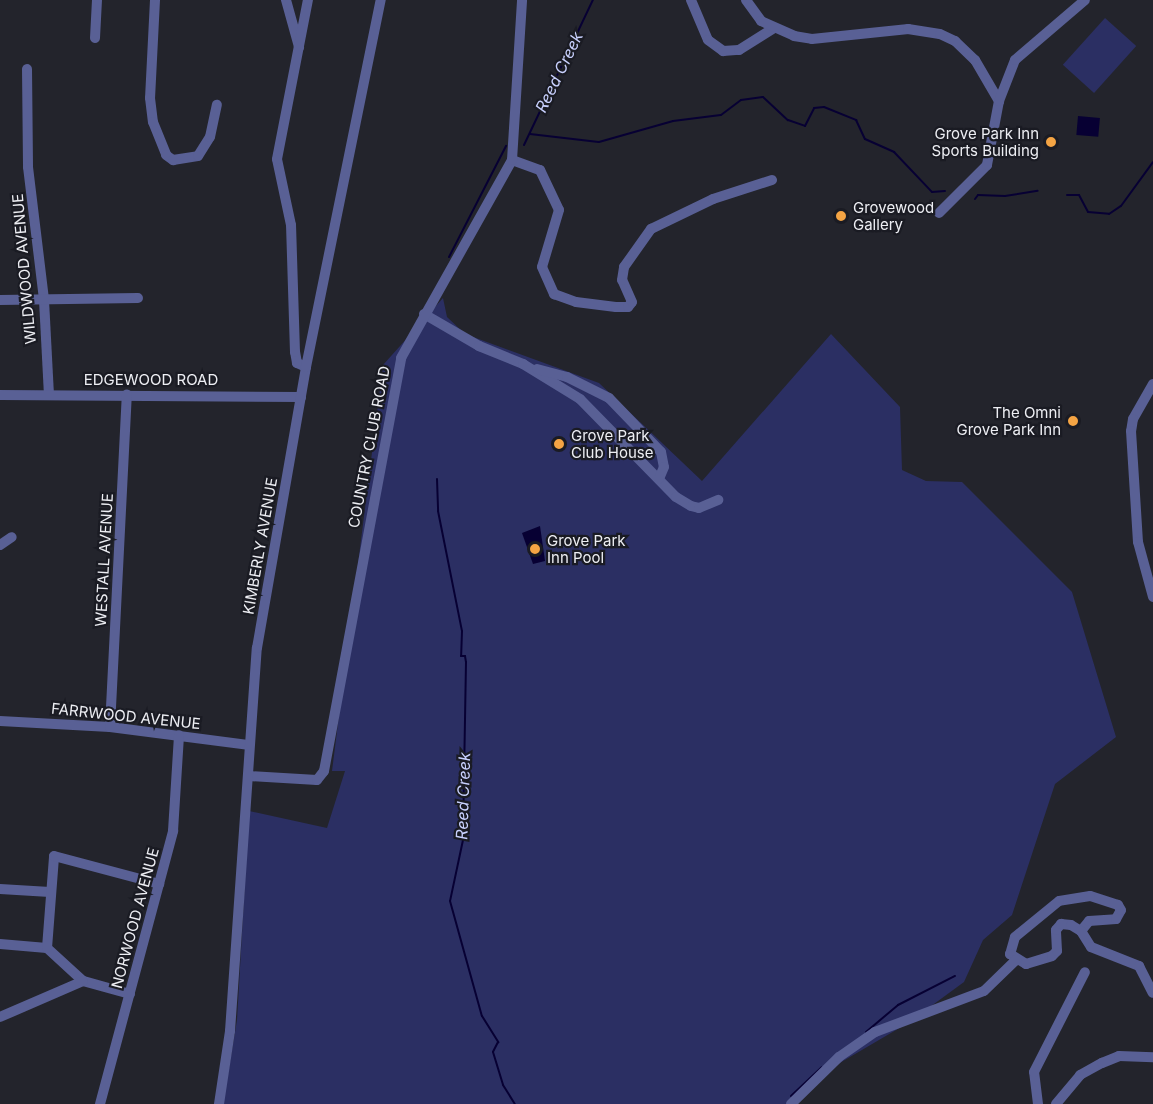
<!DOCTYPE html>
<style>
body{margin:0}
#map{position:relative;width:1153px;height:1104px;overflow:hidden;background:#23242c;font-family:Inter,sans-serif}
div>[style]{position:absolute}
.green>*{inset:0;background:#2b2f63;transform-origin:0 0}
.water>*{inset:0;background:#070033;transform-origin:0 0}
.stream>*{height:2px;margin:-1px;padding:0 1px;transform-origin:1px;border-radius:1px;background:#070033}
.minor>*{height:10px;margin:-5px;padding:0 5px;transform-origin:5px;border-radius:5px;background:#596095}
.dots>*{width:16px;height:16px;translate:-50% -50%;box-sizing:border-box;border:3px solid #1a1b23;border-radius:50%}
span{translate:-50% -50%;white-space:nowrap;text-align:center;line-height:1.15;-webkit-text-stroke:4.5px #1a1b23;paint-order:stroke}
.poi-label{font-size:15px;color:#edeef3}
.right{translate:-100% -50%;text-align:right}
.left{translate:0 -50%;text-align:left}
.street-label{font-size:15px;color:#edeef3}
.water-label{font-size:16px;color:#c9d1fe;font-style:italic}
</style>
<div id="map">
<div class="green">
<i style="left:1105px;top:18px;width:42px;height:63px;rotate:42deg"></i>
<i style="clip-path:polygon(443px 298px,447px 317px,465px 334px,599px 383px,702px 481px,831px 334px,900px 407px,902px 470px,926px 481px,962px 482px,1072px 592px,1116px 737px,1055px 784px,1012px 915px,983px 940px,964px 982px,908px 1023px,838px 1064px,787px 1104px,223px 1104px,237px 1020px,249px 811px,327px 828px,345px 771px,332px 771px,383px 365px)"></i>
</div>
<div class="water">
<i style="left:1078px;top:116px;width:22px;height:19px;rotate:5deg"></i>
<i style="clip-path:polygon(540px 526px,545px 561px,533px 564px,522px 533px)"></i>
</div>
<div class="stream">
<i style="left:530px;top:134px;width:69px;rotate:6.6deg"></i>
<i style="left:599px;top:142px;width:77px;rotate:-15.8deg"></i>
<i style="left:673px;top:121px;width:48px;rotate:-7.1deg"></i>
<i style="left:721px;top:115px;width:25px;rotate:-37deg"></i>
<i style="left:741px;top:100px;width:22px;rotate:-8deg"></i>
<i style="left:763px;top:97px;width:34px;rotate:43deg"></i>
<i style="left:788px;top:120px;width:18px;rotate:19deg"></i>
<i style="left:805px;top:126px;width:20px;rotate:-63deg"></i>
<i style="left:814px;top:108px;width:10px;rotate:-6deg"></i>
<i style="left:824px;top:107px;width:35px;rotate:22deg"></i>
<i style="left:856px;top:120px;width:21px;rotate:65deg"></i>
<i style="left:865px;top:139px;width:32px;rotate:24deg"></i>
<i style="left:894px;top:152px;width:55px;rotate:46.5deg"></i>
<i style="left:932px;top:192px;width:13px;rotate:-4deg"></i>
<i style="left:524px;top:145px;width:161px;rotate:-64.6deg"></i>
<i style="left:1067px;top:195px;width:12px"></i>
<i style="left:1079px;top:195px;width:19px;rotate:62deg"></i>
<i style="left:1088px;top:212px;width:21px;rotate:5deg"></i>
<i style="left:1109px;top:214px;width:14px;rotate:-34deg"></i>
<i style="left:1121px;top:206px;width:54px;rotate:-54deg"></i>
<i style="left:975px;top:199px;width:5px;rotate:-53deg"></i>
<i style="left:978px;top:195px;width:27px;rotate:2deg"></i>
<i style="left:1005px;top:196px;width:33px;rotate:-9deg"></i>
<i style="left:449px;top:257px;width:125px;rotate:-62.8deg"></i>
<i style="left:437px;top:479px;width:32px;rotate:88deg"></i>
<i style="left:438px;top:511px;width:122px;rotate:78.7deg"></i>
<i style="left:462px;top:631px;width:25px;rotate:92deg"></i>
<i style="left:461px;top:656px;width:4px"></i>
<i style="left:465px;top:656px;width:6px;rotate:81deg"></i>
<i style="left:466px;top:662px;width:178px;rotate:91deg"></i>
<i style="left:463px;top:840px;width:62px;rotate:102deg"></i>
<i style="left:450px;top:901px;width:119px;rotate:74.5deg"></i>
<i style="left:482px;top:1016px;width:31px;rotate:58deg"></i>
<i style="left:498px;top:1042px;width:11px;rotate:117deg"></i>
<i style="left:493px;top:1052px;width:34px;rotate:73deg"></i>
<i style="left:503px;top:1085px;width:22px;rotate:58deg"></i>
<i style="left:866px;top:1032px;width:42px;rotate:-40.2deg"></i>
<i style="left:898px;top:1005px;width:64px;rotate:-27deg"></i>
<i style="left:791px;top:1096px;width:42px;rotate:-43.1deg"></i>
</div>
<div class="minor">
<i style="left:155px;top:0;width:98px;rotate:92.9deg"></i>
<i style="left:150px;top:98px;width:24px;rotate:83deg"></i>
<i style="left:153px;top:122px;width:35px;rotate:68deg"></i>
<i style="left:166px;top:155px;width:9px;rotate:36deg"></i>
<i style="left:173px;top:160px;width:25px;rotate:-9deg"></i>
<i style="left:198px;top:156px;width:22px;rotate:-58deg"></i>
<i style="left:210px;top:137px;width:33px;rotate:-78deg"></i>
<i style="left:286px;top:0;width:49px;rotate:74.5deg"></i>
<i style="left:691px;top:0;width:43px;rotate:67deg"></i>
<i style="left:708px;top:40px;width:19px;rotate:36deg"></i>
<i style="left:723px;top:51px;width:16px;rotate:-4deg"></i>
<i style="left:739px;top:50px;width:41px;rotate:-32.2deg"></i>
<i style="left:746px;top:0;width:26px;rotate:54deg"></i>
<i style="left:761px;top:21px;width:36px;rotate:24deg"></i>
<i style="left:794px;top:36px;width:18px;rotate:9deg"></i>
<i style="left:812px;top:39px;width:97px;rotate:-5.9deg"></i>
<i style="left:908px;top:29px;width:32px;rotate:9deg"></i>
<i style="left:940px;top:34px;width:17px;rotate:25deg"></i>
<i style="left:955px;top:41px;width:28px;rotate:44deg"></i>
<i style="left:975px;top:60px;width:48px;rotate:59.7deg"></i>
<i style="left:95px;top:38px;width:38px;rotate:-87deg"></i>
<i style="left:27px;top:69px;width:98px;rotate:89.4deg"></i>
<i style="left:28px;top:167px;width:134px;rotate:83.1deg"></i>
<i style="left:44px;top:300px;width:95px;rotate:87deg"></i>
<i style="left:512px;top:160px;width:30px;rotate:20deg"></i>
<i style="left:540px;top:170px;width:44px;rotate:64.6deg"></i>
<i style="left:559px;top:210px;width:59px;rotate:106.6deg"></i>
<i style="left:542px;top:267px;width:30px;rotate:66deg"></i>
<i style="left:554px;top:294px;width:23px;rotate:20deg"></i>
<i style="left:576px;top:302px;width:40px;rotate:7.1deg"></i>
<i style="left:616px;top:307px;width:12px"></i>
<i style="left:628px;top:307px;width:6px;rotate:-51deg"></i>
<i style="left:632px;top:302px;width:24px;rotate:-114deg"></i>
<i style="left:622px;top:280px;width:13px;rotate:-81deg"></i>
<i style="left:624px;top:267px;width:47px;rotate:-54.6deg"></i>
<i style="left:651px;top:229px;width:69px;rotate:-25.8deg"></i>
<i style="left:713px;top:199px;width:62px;rotate:-17.9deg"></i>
<i style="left:939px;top:213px;width:68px;rotate:-45deg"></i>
<i style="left:987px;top:165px;width:65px;rotate:-79.4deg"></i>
<i style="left:999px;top:101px;width:44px;rotate:-68.7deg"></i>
<i style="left:1015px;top:60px;width:92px;rotate:-40.6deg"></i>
<i style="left:0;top:300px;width:138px;rotate:-0.8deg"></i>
<i style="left:424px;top:314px;width:64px;rotate:30.2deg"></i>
<i style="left:479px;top:346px;width:48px;rotate:22.2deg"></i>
<i style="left:523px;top:364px;width:67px;rotate:31.6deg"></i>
<i style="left:580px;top:399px;width:137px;rotate:45.6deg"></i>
<i style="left:676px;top:497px;width:17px;rotate:31deg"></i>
<i style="left:691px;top:506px;width:8px;rotate:14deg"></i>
<i style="left:699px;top:508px;width:21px;rotate:-23deg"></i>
<i style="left:306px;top:367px;width:10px;rotate:-156deg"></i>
<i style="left:297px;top:363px;width:11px;rotate:-100deg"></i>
<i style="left:295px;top:352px;width:127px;rotate:-91.8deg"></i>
<i style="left:291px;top:225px;width:67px;rotate:-102deg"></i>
<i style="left:277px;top:159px;width:162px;rotate:-79deg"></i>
<i style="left:537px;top:369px;width:31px;rotate:15deg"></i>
<i style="left:567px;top:377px;width:47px;rotate:26.6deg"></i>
<i style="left:609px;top:398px;width:75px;rotate:46.1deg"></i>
<i style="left:661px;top:452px;width:15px;rotate:79deg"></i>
<i style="left:664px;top:467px;width:13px;rotate:113deg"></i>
<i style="left:1153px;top:384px;width:40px;rotate:119.7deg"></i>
<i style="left:1133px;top:419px;width:12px;rotate:99deg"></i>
<i style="left:1131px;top:431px;width:111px;rotate:86.4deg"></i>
<i style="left:1138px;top:542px;width:57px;rotate:74.7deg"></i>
<i style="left:0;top:395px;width:301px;rotate:0.4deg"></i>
<i style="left:0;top:545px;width:14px;rotate:-34deg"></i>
<i style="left:0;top:721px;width:110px;rotate:3.1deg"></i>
<i style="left:110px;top:727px;width:139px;rotate:7.4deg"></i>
<i style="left:110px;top:727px;width:333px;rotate:-87.1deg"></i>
<i style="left:248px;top:776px;width:69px;rotate:3.3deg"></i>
<i style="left:317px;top:780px;width:11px;rotate:-52deg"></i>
<i style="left:324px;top:771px;width:420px;rotate:-79.4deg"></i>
<i style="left:401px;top:358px;width:227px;rotate:-60.7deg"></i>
<i style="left:512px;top:160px;width:160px;rotate:-86.4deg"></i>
<i style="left:0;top:889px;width:50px;rotate:3.4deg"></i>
<i style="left:1081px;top:931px;width:13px;rotate:-51deg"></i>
<i style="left:1089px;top:921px;width:27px;rotate:-4deg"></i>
<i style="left:1116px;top:919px;width:10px;rotate:-61deg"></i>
<i style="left:1121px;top:910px;width:6px;rotate:-121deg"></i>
<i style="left:1118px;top:905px;width:29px;rotate:-162deg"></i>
<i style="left:1090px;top:896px;width:31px;rotate:171deg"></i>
<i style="left:1059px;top:901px;width:57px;rotate:140.7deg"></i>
<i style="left:1015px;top:937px;width:18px;rotate:106deg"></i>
<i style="left:1010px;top:954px;width:19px;rotate:32deg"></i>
<i style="left:1026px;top:964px;width:27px;rotate:-17deg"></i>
<i style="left:1052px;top:956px;width:7px;rotate:-45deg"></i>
<i style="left:1057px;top:951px;width:21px;rotate:-93deg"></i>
<i style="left:1056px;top:930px;width:8px;rotate:-50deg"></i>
<i style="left:1061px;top:924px;width:10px;rotate:6deg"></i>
<i style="left:1071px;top:925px;width:12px;rotate:31deg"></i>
<i style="left:1081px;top:931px;width:19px;rotate:58deg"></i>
<i style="left:1091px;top:947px;width:52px;rotate:21.6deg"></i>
<i style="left:1139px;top:966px;width:30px;rotate:63deg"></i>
<i style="left:0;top:944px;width:47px;rotate:4.9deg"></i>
<i style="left:130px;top:994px;width:49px;rotate:-164.5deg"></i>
<i style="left:83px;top:981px;width:49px;rotate:-137.5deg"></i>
<i style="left:47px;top:948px;width:92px;rotate:-85.6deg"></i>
<i style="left:54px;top:856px;width:109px;rotate:14.9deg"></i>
<i style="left:0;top:1017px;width:90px;rotate:-23.4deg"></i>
<i style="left:100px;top:1104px;width:283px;rotate:-75deg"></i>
<i style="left:173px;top:831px;width:96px;rotate:-86.4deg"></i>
<i style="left:219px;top:1104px;width:74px;rotate:-81.4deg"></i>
<i style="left:230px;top:1031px;width:384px;rotate:-86deg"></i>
<i style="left:257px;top:648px;width:285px;rotate:-80.1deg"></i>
<i style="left:306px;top:367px;width:375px;rotate:-78.5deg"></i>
<i style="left:791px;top:1104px;width:67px;rotate:-44.4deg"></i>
<i style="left:839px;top:1057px;width:44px;rotate:-34.8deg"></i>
<i style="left:875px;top:1032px;width:116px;rotate:-20.6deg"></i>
<i style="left:984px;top:991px;width:45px;rotate:-44.1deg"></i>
<i style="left:1038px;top:1104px;width:32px;rotate:-97deg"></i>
<i style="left:1034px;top:1072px;width:112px;rotate:-63deg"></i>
<i style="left:1056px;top:1104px;width:38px;rotate:-50deg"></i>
<i style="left:1080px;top:1075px;width:25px;rotate:-29deg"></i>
<i style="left:1102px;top:1063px;width:18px;rotate:-22deg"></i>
<i style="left:1119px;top:1056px;width:34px;rotate:2deg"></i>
</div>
<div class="dots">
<i style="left:1051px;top:142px;background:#f4a444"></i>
<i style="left:841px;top:216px;background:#f4a444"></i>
<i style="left:1073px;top:421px;background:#f4a444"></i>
<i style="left:559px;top:444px;background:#f4a444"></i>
<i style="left:535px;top:549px;background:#f4a444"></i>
</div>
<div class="poi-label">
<span class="right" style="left:1039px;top:142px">Grove Park Inn<br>Sports Building</span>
<span class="left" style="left:853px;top:216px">Grovewood<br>Gallery</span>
<span class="right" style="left:1061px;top:421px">The Omni<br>Grove Park Inn</span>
<span class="left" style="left:571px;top:444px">Grove Park<br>Club House</span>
<span class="left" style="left:547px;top:549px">Grove Park<br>Inn Pool</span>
</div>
<div class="street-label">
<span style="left:24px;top:269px;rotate:-95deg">WILDWOOD AVENUE</span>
<span style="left:151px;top:380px">EDGEWOOD ROAD</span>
<span style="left:369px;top:447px;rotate:-79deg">COUNTRY CLUB ROAD</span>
<span style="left:260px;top:546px;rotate:-80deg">KIMBERLY AVENUE</span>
<span style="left:104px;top:560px;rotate:-87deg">WESTALL AVENUE</span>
<span style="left:126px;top:716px;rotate:6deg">FARRWOOD AVENUE</span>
<span style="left:135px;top:918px;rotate:-75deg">NORWOOD AVENUE</span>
</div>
<div class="water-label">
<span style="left:559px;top:72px;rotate:-64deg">Reed Creek</span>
<span style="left:463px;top:796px;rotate:-88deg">Reed Creek</span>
</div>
</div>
